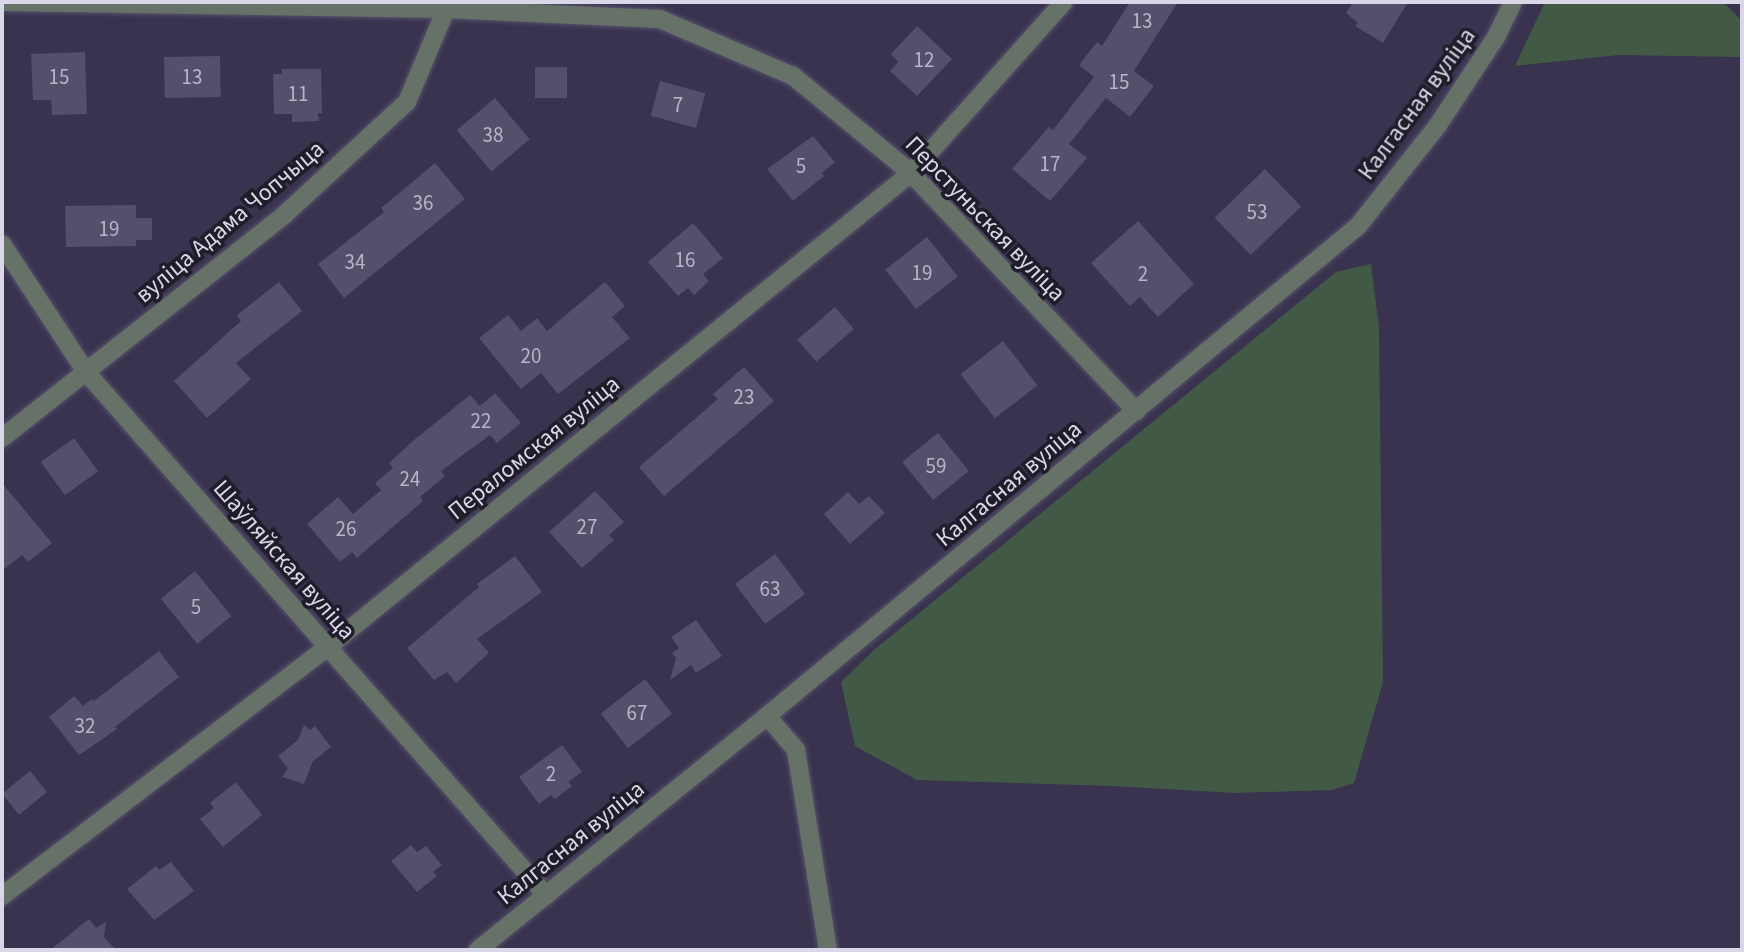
<!DOCTYPE html>
<meta charset="utf-8">
<style>
body{margin:0}
#map{position:relative;width:1744px;height:952px;overflow:hidden;background:#39334f;font-family:"Source Sans 3",sans-serif}
div>[style]{position:absolute}
.green>*{inset:0;background:#425a45}
.building>*{inset:0;background:#544f6a;transform-origin:0 0}
.roads{filter:drop-shadow(0 0 2px #56516b) drop-shadow(0 0 2px #56516b)}
.minor>*{height:18px;margin:-9px;padding:0 9px;transform-origin:9px;border-radius:9px;background:#667167}
span{translate:-50% -50%;white-space:nowrap;text-align:center;line-height:1.15;-webkit-text-stroke:7px #201d2a;paint-order:stroke}
.number-label{font-size:21px;color:#b8b5c9}
.number-label span{-webkit-text-stroke-width:0}
.street-label{font-size:24px;color:#dad7e9}
.frame{position:absolute;inset:0;border:4px solid #dad7e9;pointer-events:none}
</style>
<div id="map">
<div class="green">
<i style="clip-path:polygon(1545px 2px,1723px 2px,1742px 21px,1742px 57px,1618px 55px,1515px 66px)"></i>
<i style="clip-path:polygon(1371px 264px,1379px 328px,1383px 682px,1354px 783px,1332px 790px,1234px 793px,1112px 786px,917px 780px,855px 746px,841px 682px,874px 650px,1336px 272px)"></i>
</div>
<div class="building">
<i style="clip-path:polygon(1130px 2px,1178px 2px,1134px 71px,1154px 86px,1130px 117px,1106px 98px,1069px 144px,1087px 158px,1050px 201px,1012px 169px,1049px 127px,1053px 130px,1094px 77px,1079px 65px,1097px 42px,1102px 46px)"></i>
<i style="clip-path:polygon(1353px 2px,1408px 2px,1383px 43px,1355px 26px,1358px 23px,1346px 13px)"></i>
<i style="clip-path:polygon(917px 26px,952px 59px,917px 96px,890px 71px,898px 62px,891px 54px)"></i>
<i style="clip-path:polygon(85px 52px,87px 114px,52px 115px,51px 100px,33px 100px,31px 54px)"></i>
<i style="left:220px;top:56px;width:41px;height:56px;rotate:89deg"></i>
<i style="left:535px;top:67px;width:32px;height:31px"></i>
<i style="clip-path:polygon(282px 69px,321px 69px,322px 113px,318px 113px,319px 121px,292px 122px,292px 114px,274px 114px,273px 74px,282px 74px)"></i>
<i style="left:660px;top:81px;width:47px;height:36px;rotate:15deg"></i>
<i style="left:495px;top:98px;width:54px;height:50px;rotate:50deg"></i>
<i style="clip-path:polygon(813px 136px,835px 162px,822px 173px,824px 176px,793px 201px,767px 169px)"></i>
<i style="clip-path:polygon(435px 163px,465px 199px,344px 298px,318px 264px,384px 212px,381px 208px)"></i>
<i style="left:1265px;top:169px;width:52px;height:70px;rotate:46deg"></i>
<i style="clip-path:polygon(136px 205px,136px 218px,152px 218px,152px 240px,136px 240px,136px 246px,66px 247px,65px 206px)"></i>
<i style="clip-path:polygon(1138px 221px,1194px 284px,1158px 317px,1140px 297px,1130px 306px,1091px 263px)"></i>
<i style="clip-path:polygon(693px 223px,723px 258px,703px 274px,709px 281px,694px 295px,688px 288px,678px 296px,648px 262px)"></i>
<i style="left:927px;top:237px;width:50px;height:53px;rotate:52deg"></i>
<i style="clip-path:polygon(279px 282px,302px 311px,236px 363px,251px 379px,207px 418px,174px 381px,241px 321px,237px 315px)"></i>
<i style="clip-path:polygon(605px 282px,625px 306px,612px 317px,630px 338px,558px 394px,541px 373px,521px 389px,479px 338px,508px 315px,521px 331px,537px 318px,547px 331px)"></i>
<i style="left:835px;top:307px;width:29px;height:50px;rotate:49deg"></i>
<i style="left:1003px;top:341px;width:56px;height:54px;rotate:52deg"></i>
<i style="clip-path:polygon(744px 367px,774px 401px,664px 496px,639px 467px,718px 399px,713px 394px)"></i>
<i style="clip-path:polygon(495px 393px,521px 423px,497px 443px,490px 435px,441px 471px,445px 476px,420px 497px,423px 501px,357px 558px,352px 552px,340px 562px,307px 524px,338px 497px,353px 514px,381px 490px,375px 483px,393px 468px,389px 463px,414px 440px,470px 395px,480px 406px)"></i>
<i style="left:938px;top:433px;width:49px;height:46px;rotate:51deg"></i>
<i style="left:74px;top:438px;width:41px;height:41px;rotate:54deg"></i>
<i style="clip-path:polygon(2px 483px,52px 543px,28px 562px,22px 555px,2px 571px)"></i>
<i style="clip-path:polygon(595px 491px,624px 522px,609px 535px,614px 540px,582px 568px,549px 532px)"></i>
<i style="clip-path:polygon(848px 492px,859px 504px,869px 496px,885px 513px,850px 544px,824px 514px)"></i>
<i style="left:775px;top:554px;width:50px;height:50px;rotate:53deg"></i>
<i style="clip-path:polygon(515px 556px,542px 592px,477px 639px,489px 653px,456px 683px,447px 672px,434px 680px,407px 648px,479px 587px,477px 584px)"></i>
<i style="left:195px;top:571px;width:58px;height:44px;rotate:51deg"></i>
<i style="clip-path:polygon(696px 620px,722px 656px,696px 673px,691px 665px,670px 680px,676px 658px,672px 653px,679px 648px,671px 637px)"></i>
<i style="clip-path:polygon(159px 651px,179px 677px,115px 727px,117px 729px,79px 755px,49px 717px,74px 696px,83px 706px,92px 699px,94px 701px)"></i>
<i style="left:645px;top:679px;width:44px;height:56px;rotate:52deg"></i>
<i style="clip-path:polygon(304px 725px,310px 730px,315px 726px,331px 747px,313px 761px,304px 784px,282px 777px,288px 768px,278px 756px,298px 740px)"></i>
<i style="clip-path:polygon(562px 745px,582px 772px,568px 782px,572px 786px,555px 799px,551px 795px,539px 804px,519px 777px)"></i>
<i style="left:30px;top:771px;width:27px;height:36px;rotate:51deg"></i>
<i style="clip-path:polygon(236px 782px,262px 815px,223px 847px,200px 819px,214px 808px,210px 803px)"></i>
<i style="clip-path:polygon(411px 845px,417px 852px,426px 846px,442px 865px,433px 872px,437px 876px,417px 892px,391px 861px)"></i>
<i style="clip-path:polygon(171px 862px,194px 891px,154px 920px,127px 889px,156px 866px,159px 870px)"></i>
<i style="clip-path:polygon(89px 919px,96px 928px,106px 922px,104px 937px,116px 950px,50px 950px)"></i>
</div>
<div class="roads">
<div class="minor">
<i style="left:2px;top:2px;width:444px;rotate:0.9deg"></i>
<i style="left:446px;top:9px;width:214px;rotate:2.7deg"></i>
<i style="left:660px;top:19px;width:145px;rotate:23.2deg"></i>
<i style="left:793px;top:76px;width:153px;rotate:39.4deg"></i>
<i style="left:911px;top:173px;width:328px;rotate:46.6deg"></i>
<i style="left:2px;top:244px;width:153px;rotate:56.7deg"></i>
<i style="left:86px;top:372px;width:697px;rotate:48.67deg"></i>
<i style="left:2px;top:438px;width:360px;rotate:-38.3deg"></i>
<i style="left:284px;top:215px;width:167px;rotate:-42.6deg"></i>
<i style="left:407px;top:102px;width:101px;rotate:-67.2deg"></i>
<i style="left:767px;top:716px;width:45px;rotate:49.5deg"></i>
<i style="left:796px;top:750px;width:203px;rotate:80.9deg"></i>
<i style="left:2px;top:896px;width:410px;rotate:-37.4deg"></i>
<i style="left:328px;top:647px;width:751px;rotate:-39.11deg"></i>
<i style="left:911px;top:173px;width:229px;rotate:-48.2deg"></i>
<i style="left:478px;top:950px;width:372px;rotate:-39deg"></i>
<i style="left:767px;top:716px;width:768px;rotate:-39.66deg"></i>
<i style="left:1358px;top:226px;width:129px;rotate:-51.6deg"></i>
<i style="left:1438px;top:125px;width:105px;rotate:-56.6deg"></i>
<i style="left:1496px;top:37px;width:39px;rotate:-64deg"></i>
</div>
</div>
<div class="number-label">
<span style="left:1142px;top:21px">13</span>
<span style="left:924px;top:60px">12</span>
<span style="left:59px;top:77px">15</span>
<span style="left:192px;top:77px">13</span>
<span style="left:1119px;top:82px">15</span>
<span style="left:298px;top:94px">11</span>
<span style="left:678px;top:105px">7</span>
<span style="left:493px;top:135px">38</span>
<span style="left:1050px;top:164px">17</span>
<span style="left:801px;top:166px">5</span>
<span style="left:423px;top:203px">36</span>
<span style="left:1257px;top:212px">53</span>
<span style="left:109px;top:229px">19</span>
<span style="left:685px;top:260px">16</span>
<span style="left:355px;top:262px">34</span>
<span style="left:922px;top:273px">19</span>
<span style="left:1143px;top:274px">2</span>
<span style="left:531px;top:356px">20</span>
<span style="left:744px;top:397px">23</span>
<span style="left:481px;top:421px">22</span>
<span style="left:936px;top:466px">59</span>
<span style="left:410px;top:479px">24</span>
<span style="left:587px;top:527px">27</span>
<span style="left:346px;top:529px">26</span>
<span style="left:770px;top:589px">63</span>
<span style="left:196px;top:607px">5</span>
<span style="left:637px;top:713px">67</span>
<span style="left:85px;top:726px">32</span>
<span style="left:551px;top:774px">2</span>
</div>
<div class="street-label">
<span style="left:1417px;top:104px;rotate:-54deg">Калгасная вуліца</span>
<span style="left:985px;top:219px;rotate:46deg">Перстуньская вуліца</span>
<span style="left:230px;top:222px;rotate:-40deg">вуліца Адама Чопчыца</span>
<span style="left:534px;top:448px;rotate:-39deg">Пераломская вуліца</span>
<span style="left:1009px;top:484px;rotate:-40deg">Калгасная вуліца</span>
<span style="left:284px;top:560px;rotate:49deg">Шаўляйская вуліца</span>
<span style="left:571px;top:843px;rotate:-39deg">Калгасная вуліца</span>
</div>
<div class="frame"></div>
</div>
